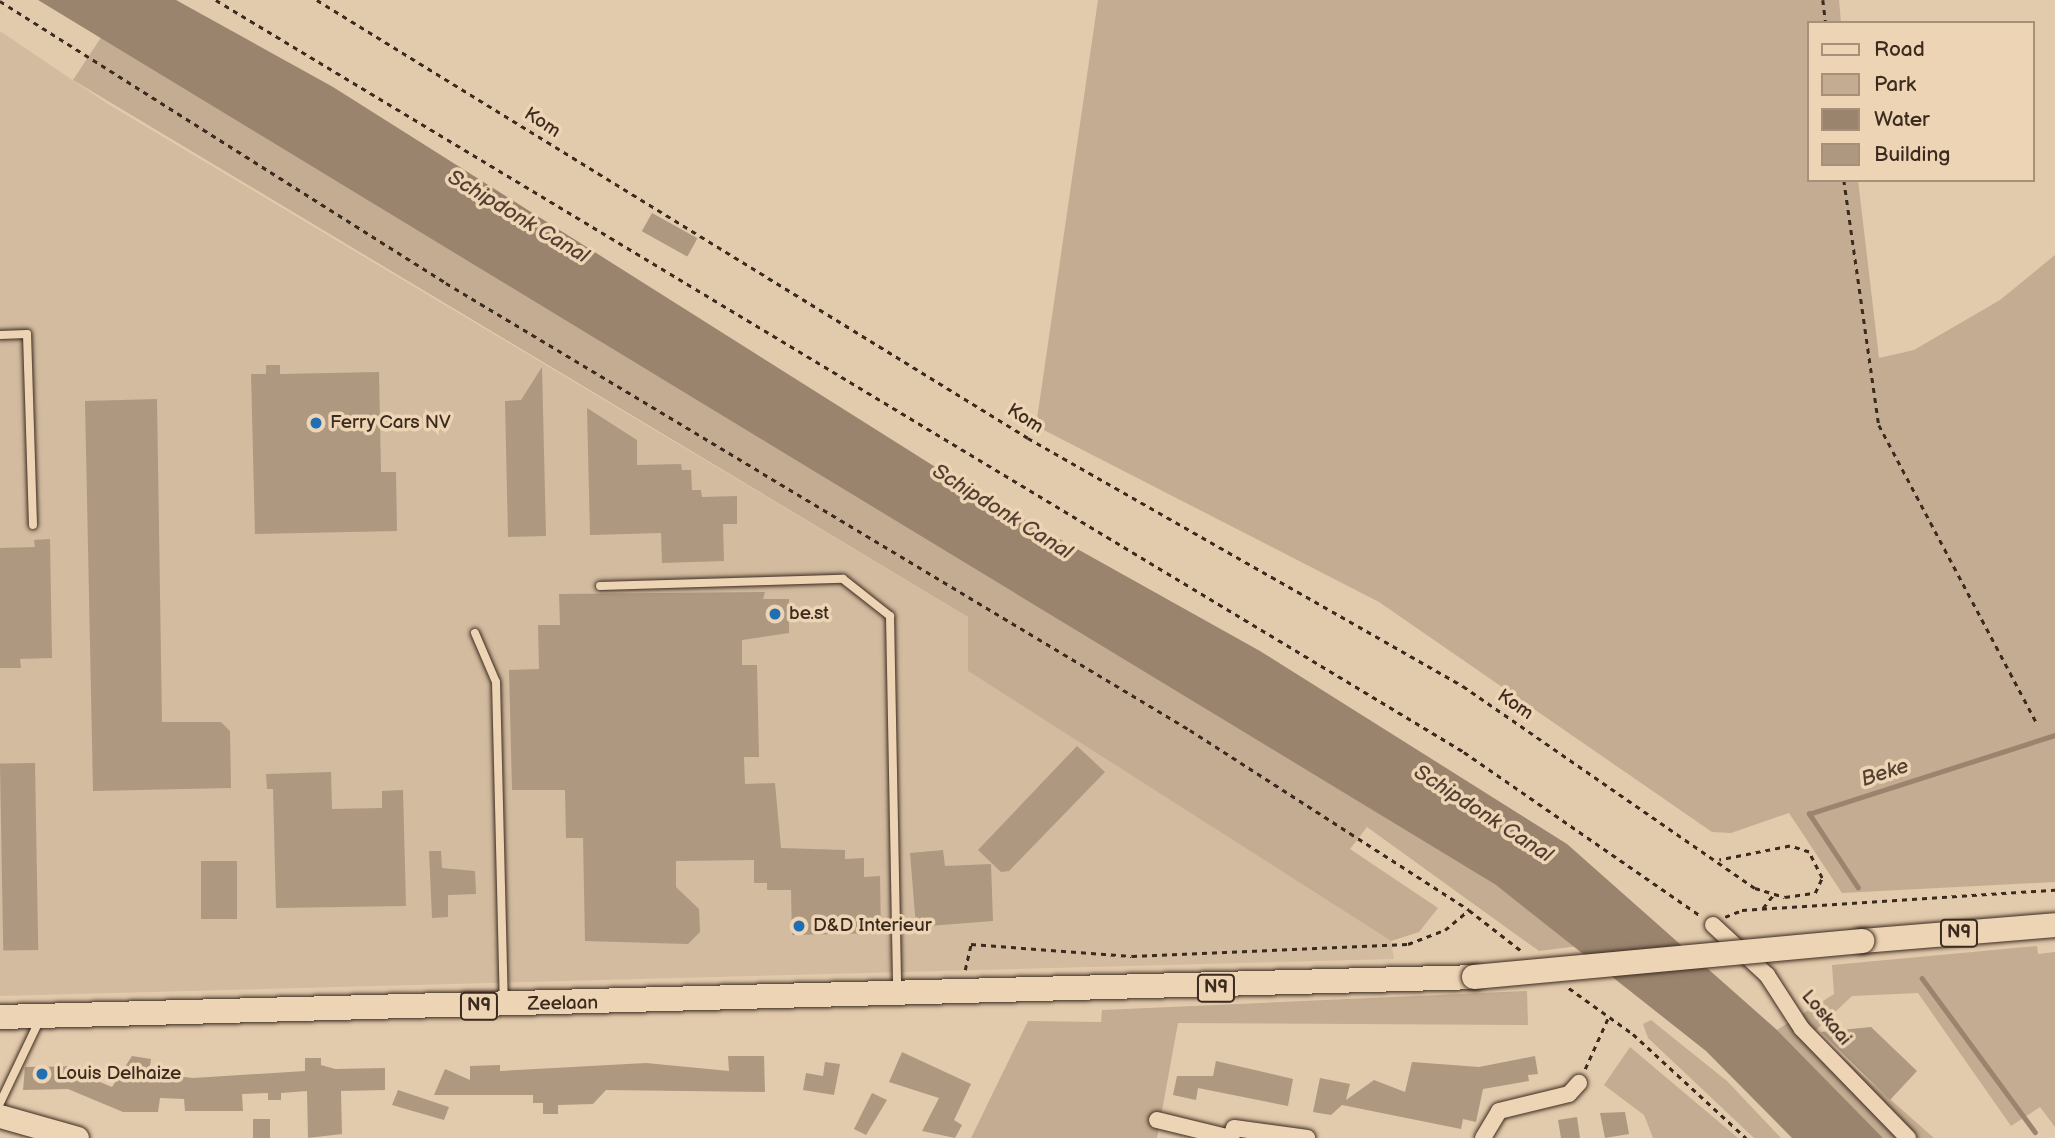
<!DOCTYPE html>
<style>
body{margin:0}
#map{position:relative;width:2055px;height:1138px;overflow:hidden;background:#e2caac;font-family:"Balsamiq Sans",sans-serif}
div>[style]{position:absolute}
.built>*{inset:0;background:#d2bb9f}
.green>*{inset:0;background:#c3ac91}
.water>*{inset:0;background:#9a846e}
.stream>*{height:4.5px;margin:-2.25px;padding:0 2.25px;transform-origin:2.25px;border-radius:2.25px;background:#9a846e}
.building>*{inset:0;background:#ae9880;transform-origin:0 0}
.path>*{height:2.5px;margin-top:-1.25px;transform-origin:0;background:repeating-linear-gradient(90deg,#3b2a1e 0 5px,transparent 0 10px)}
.roads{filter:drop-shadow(0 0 2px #3b2a1e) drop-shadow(0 0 2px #3b2a1e)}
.service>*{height:8px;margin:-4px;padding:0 4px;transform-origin:4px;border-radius:4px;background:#edd4b5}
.minor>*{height:16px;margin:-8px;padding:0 8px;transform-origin:8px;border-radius:8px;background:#edd4b5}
.secondary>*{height:23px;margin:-11.5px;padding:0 11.5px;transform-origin:11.5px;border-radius:11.5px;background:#edd4b5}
.primary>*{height:24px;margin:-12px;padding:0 12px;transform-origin:12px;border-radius:12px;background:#edd4b5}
.bridges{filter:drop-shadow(0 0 2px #3b2a1e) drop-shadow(0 0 2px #3b2a1e)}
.primary-bridge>*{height:24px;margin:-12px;padding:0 12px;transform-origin:12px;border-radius:12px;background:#edd4b5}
.dots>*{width:19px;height:19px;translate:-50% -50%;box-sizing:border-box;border:4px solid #edd4b5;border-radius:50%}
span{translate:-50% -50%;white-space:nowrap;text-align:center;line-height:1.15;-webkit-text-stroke:7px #edd4b5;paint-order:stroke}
.shield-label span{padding:2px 5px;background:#edd4b5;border:2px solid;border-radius:5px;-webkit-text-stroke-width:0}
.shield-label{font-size:18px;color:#3b2a1e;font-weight:700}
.street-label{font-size:19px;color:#3b2a1e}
.poi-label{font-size:19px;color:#3b2a1e}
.left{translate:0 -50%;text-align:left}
.water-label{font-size:21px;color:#534032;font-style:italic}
.legend{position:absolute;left:1807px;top:21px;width:228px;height:161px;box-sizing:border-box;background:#edd4b5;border:2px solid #a69079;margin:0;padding:9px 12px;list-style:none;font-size:21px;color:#3b2a1e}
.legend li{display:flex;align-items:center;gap:14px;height:35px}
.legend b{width:35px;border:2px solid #a69079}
</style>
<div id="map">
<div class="built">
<i style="clip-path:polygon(0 31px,108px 104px,968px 617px,968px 671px,1391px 941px,1394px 959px,0 996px)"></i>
</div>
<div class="green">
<i style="clip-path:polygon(1098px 0,1839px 0,1841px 23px,1808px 23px,1808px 180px,1858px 180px,1879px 358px,1914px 350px,2000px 300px,2055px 255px,2055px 882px,1842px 893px,1789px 813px,1731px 833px,1712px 832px,1379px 602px,1036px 426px)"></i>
<i style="clip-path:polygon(102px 36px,1496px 885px,1579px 946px,1539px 951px,1367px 827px,1350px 849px,1438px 908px,1419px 932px,1391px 941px,968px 671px,968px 617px,73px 80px)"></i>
<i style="clip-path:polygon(2037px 946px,2038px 954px,2055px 952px,2055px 1127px,2040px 1107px,2011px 1126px,1918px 993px,1852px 996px,1814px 1032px,1934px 1138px,1883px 1138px,1777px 1030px,1834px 994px,1832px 965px)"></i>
<i style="clip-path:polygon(1527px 991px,1528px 1025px,1178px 1023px,1157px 1138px,971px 1138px,1028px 1021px,1101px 1022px,1102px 1010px)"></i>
<i style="clip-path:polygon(1651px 1020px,1727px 1081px,1781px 1138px,1754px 1138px,1648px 1038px,1643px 1024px)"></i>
<i style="clip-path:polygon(1630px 1047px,1738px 1138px,1653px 1138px,1644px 1115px,1604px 1085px)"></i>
</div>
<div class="water">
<i style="clip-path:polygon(38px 0,176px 0,333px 87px,975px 492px,1260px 651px,1567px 844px,1777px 1030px,1883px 1138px,1792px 1138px,1706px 1051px,1496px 885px)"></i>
</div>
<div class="stream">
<i style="left:1858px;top:888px;width:89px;rotate:-123.5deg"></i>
<i style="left:1809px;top:814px;width:258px;rotate:-17.8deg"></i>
<i style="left:1922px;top:978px;width:191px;rotate:53.7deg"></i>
</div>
<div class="building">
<i style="left:652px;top:213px;width:52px;height:21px;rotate:29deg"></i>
<i style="clip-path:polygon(266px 365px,280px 365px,280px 374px,379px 372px,381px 472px,396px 472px,397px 531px,255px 534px,251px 374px,266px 374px)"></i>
<i style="clip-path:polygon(542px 367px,546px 536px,508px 537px,505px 401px,521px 400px)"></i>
<i style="clip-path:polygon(157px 399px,162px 722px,221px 722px,230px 731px,231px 788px,93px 791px,85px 401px)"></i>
<i style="clip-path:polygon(587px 408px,637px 440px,637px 465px,681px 464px,682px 470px,691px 470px,692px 490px,701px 490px,702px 497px,737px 496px,737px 524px,723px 524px,724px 561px,662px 563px,661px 533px,590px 535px)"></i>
<i style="clip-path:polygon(50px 539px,52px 658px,20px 659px,21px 668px,0 668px,0 548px,35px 547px,34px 540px)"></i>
<i style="clip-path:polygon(765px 592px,763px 599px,789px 599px,789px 633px,742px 640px,742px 665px,757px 665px,759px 757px,744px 757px,745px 784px,775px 783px,781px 848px,845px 850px,845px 859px,864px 858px,864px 877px,880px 876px,881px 933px,792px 935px,791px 890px,767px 890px,767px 883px,754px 883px,754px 860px,676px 861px,676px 887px,699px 909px,700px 932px,688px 944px,585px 941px,583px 838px,566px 838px,565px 790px,512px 790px,509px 670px,539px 669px,538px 625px,560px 625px,559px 594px)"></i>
<i style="clip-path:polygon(1077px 746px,1105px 772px,1009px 871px,1001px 872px,978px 850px)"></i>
<i style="left:35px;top:763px;width:187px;height:35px;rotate:89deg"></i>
<i style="clip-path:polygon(331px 772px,332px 809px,382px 808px,382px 791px,403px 790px,406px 906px,276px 908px,273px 789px,267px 789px,266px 774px)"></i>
<i style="clip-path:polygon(943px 850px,945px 866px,991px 864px,993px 921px,916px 927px,910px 853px)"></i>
<i style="clip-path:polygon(429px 851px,441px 851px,442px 868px,475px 871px,476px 894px,448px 895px,448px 917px,432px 918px)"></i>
<i style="left:201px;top:861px;width:36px;height:58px"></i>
<i style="clip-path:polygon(1871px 1027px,1917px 1071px,1890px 1100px,1821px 1032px)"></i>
<i style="clip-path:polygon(902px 1052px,971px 1084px,954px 1120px,962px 1125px,955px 1138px,922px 1131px,939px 1098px,889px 1082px)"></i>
<i style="clip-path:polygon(132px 1056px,151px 1059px,149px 1073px,193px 1078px,305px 1071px,305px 1058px,321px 1058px,321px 1065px,335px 1069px,385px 1068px,385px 1090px,341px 1091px,342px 1134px,308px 1138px,307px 1091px,281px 1093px,281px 1100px,268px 1100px,268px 1093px,242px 1094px,243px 1111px,185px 1111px,184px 1099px,160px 1098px,158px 1112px,123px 1112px,68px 1089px,23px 1090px,25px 1067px,93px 1066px,88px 1077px,112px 1087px)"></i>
<i style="clip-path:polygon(728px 1056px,764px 1056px,765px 1092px,606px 1090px,593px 1104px,558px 1105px,558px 1114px,543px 1114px,543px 1103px,533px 1103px,533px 1095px,434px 1095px,445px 1069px,470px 1080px,470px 1066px,500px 1065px,500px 1071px,646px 1063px,729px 1071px)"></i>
<i style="clip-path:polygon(1535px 1056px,1538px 1074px,1528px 1075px,1529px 1081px,1483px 1089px,1476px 1122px,1463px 1119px,1461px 1129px,1342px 1105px,1331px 1115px,1313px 1112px,1320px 1078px,1350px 1084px,1346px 1100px,1374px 1080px,1405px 1092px,1412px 1062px,1479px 1067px)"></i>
<i style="clip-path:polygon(1216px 1061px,1293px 1079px,1288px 1106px,1198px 1088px,1196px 1100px,1173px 1095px,1177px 1076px,1213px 1076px)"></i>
<i style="clip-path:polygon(825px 1062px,840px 1064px,834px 1095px,803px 1090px,806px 1073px,823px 1076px)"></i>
<i style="clip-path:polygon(398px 1090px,449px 1107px,444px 1120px,392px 1105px)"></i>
<i style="clip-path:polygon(872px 1093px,887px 1100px,866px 1135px,854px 1129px)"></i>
<i style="clip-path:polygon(1625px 1112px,1629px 1134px,1605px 1138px,1600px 1113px)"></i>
<i style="clip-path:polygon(1577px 1117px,1580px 1138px,1561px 1138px,1558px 1120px)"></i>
<i style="left:270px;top:1119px;width:19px;height:17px;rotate:90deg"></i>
</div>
<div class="path">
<i style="left:216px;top:0;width:1457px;rotate:31.07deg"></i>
<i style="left:1464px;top:752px;width:286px;rotate:34.7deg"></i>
<i style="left:317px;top:0;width:835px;rotate:31.63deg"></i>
<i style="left:1028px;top:438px;width:501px;rotate:29.69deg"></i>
<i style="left:1463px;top:686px;width:355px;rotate:34.7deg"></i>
<i style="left:1755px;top:888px;width:31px;rotate:17deg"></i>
<i style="left:1785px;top:897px;width:30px;rotate:-8deg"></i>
<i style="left:1815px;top:893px;width:17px;rotate:-65deg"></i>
<i style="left:1822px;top:878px;width:29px;rotate:-117deg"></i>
<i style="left:1809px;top:852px;width:20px;rotate:-162deg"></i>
<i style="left:1790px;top:846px;width:72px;rotate:168.8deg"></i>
<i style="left:1823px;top:0;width:23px;rotate:83deg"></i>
<i style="left:0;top:1px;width:528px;rotate:32.3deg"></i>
<i style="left:446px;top:283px;width:868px;rotate:31deg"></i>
<i style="left:1190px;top:730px;width:332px;rotate:32.8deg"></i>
<i style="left:1469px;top:910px;width:68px;rotate:37.9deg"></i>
<i style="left:1844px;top:180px;width:247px;rotate:81.9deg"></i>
<i style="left:1879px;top:425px;width:335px;rotate:62.1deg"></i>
<i style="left:1763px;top:908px;width:18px;rotate:-52deg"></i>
<i style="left:1725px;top:917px;width:18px;rotate:-22deg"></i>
<i style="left:1742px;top:910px;width:314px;rotate:-3.7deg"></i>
<i style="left:965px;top:970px;width:27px;rotate:-77deg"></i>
<i style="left:971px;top:944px;width:161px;rotate:4.3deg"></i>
<i style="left:1132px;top:956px;width:276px;rotate:-2.5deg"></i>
<i style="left:1408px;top:944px;width:40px;rotate:-21deg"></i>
<i style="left:1445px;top:930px;width:31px;rotate:-40deg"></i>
<i style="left:1569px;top:988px;width:79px;rotate:35.7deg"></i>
<i style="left:1633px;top:1034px;width:154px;rotate:42.6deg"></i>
<i style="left:1585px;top:1069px;width:56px;rotate:-65.7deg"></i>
</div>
<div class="roads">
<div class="service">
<i style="left:0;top:335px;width:27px;rotate:-2deg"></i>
<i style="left:27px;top:334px;width:191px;rotate:88.2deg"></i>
<i style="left:600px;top:586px;width:243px;rotate:-1.7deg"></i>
<i style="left:843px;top:579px;width:60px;rotate:38.2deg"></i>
<i style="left:890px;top:616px;width:373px;rotate:88.9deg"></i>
<i style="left:475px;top:633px;width:53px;rotate:66.8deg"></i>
<i style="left:496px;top:682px;width:318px;rotate:88.6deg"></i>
<i style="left:0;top:1103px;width:93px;rotate:-64.5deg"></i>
</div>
<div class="minor">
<i style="left:1713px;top:925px;width:74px;rotate:42.8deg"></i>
<i style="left:1767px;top:975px;width:64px;rotate:57.1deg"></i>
<i style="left:1802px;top:1029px;width:152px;rotate:45.8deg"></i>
<i style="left:1157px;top:1120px;width:76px;rotate:13.7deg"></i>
<i style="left:1231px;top:1138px;width:10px;rotate:-73deg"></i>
<i style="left:1234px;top:1128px;width:74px;rotate:7.8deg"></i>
<i style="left:1483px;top:1138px;width:31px;rotate:-59deg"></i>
<i style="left:1499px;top:1111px;width:72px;rotate:-13.7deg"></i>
<i style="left:1569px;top:1094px;width:15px;rotate:-48deg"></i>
</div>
<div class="secondary">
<i style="left:0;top:1116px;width:80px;rotate:15.9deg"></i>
</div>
<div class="primary">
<i style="left:1862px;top:941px;width:194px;rotate:-4.7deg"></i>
<i style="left:0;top:1017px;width:1475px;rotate:-1.55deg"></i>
</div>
</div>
<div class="bridges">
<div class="primary-bridge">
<i style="left:1474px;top:977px;width:390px;rotate:-5.3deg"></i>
</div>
</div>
<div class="dots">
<i style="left:316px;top:423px;background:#1f6fb2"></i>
<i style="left:775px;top:614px;background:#1f6fb2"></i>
<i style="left:799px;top:926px;background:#1f6fb2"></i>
<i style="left:42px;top:1074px;background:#1f6fb2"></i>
</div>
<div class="shield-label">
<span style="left:1959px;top:933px">N9</span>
<span style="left:1216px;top:988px">N9</span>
<span style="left:479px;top:1006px">N9</span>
</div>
<div class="street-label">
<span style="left:542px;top:123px;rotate:33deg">Kom</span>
<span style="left:1025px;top:419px;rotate:32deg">Kom</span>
<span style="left:1515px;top:705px;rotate:34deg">Kom</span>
<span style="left:563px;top:1004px;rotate:-1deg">Zeelaan</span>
<span style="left:1826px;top:1018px;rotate:50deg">Loskaai</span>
</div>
<div class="poi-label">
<span class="left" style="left:330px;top:423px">Ferry Cars NV</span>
<span class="left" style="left:789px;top:614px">be.st</span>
<span class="left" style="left:813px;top:926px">D&amp;D Interieur</span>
<span class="left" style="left:56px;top:1074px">Louis Delhaize</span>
</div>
<div class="water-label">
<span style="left:518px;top:217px;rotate:31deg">Schipdonk Canal</span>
<span style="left:1002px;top:512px;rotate:32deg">Schipdonk Canal</span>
<span style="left:1885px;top:773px;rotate:-18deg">Beke</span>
<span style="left:1483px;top:814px;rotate:33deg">Schipdonk Canal</span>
</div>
<ul class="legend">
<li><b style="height:9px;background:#edd4b5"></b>Road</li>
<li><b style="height:19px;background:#c3ac91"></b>Park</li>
<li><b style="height:19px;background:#9a846e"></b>Water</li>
<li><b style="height:19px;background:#ae9880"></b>Building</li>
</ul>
</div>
